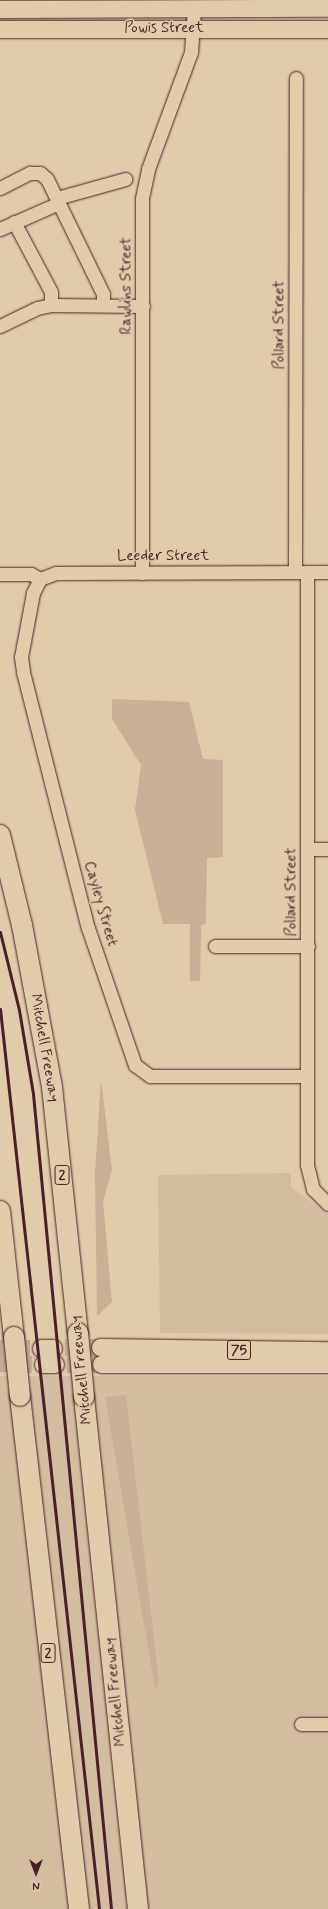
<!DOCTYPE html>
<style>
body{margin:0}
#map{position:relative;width:328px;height:1909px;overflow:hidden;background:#e0cbaa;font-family:Mynerve,sans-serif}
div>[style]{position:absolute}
.built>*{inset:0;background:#d3bda0;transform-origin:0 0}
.green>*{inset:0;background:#c8af95}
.major-tunnel>*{height:17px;margin-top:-8.5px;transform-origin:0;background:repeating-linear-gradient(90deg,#c2a991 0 17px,transparent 0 25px)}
.roads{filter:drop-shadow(0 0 1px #4a1f2b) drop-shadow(0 0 1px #4a1f2b)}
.minor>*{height:13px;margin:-6.5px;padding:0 6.5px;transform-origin:6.5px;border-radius:6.5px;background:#e0cbaa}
.major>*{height:17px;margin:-8.5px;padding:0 8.5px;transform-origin:8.5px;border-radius:8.5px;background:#e0cbaa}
.highway>*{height:20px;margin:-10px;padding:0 10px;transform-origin:10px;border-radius:10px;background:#e0cbaa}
.rail>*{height:3px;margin:-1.5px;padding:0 1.5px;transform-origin:1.5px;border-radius:1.5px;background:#4a1f2b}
.bridges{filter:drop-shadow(0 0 1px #4a1f2b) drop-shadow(0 0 1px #4a1f2b)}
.highway-bridge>*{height:20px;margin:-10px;padding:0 10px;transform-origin:10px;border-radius:10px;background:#e0cbaa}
span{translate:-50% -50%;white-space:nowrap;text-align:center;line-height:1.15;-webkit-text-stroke:3px #e0cbaa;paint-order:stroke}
.shield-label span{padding:1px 3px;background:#e0cbaa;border:1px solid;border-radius:3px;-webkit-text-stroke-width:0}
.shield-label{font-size:14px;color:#4a1f2b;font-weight:700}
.street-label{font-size:15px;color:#4a1f2b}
.north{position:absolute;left:16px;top:1853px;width:40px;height:40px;-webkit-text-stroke:3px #e0cbaa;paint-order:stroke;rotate:180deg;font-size:11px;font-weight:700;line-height:16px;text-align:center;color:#4a1f2b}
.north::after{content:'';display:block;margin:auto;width:14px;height:18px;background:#4a1f2b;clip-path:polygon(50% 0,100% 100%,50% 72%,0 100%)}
</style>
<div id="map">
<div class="built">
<i style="clip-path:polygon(291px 1173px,291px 1187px,328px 1214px,328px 1334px,160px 1333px,158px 1175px)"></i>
<i style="left:0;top:1376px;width:328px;height:533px"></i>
</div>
<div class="green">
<i style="clip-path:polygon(112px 699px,189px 702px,203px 759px,223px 760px,223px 857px,207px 858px,206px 924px,201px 925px,200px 981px,190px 981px,190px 924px,163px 924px,135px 810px,141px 765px,112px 719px)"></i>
<i style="clip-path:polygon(101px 1080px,112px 1169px,103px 1202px,112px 1302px,97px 1316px,95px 1173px)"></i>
<i style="clip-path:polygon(126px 1395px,159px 1683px,155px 1688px,105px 1397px)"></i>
</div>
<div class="major-tunnel">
<i style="left:65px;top:1347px;width:35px"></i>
<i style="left:0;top:1348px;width:30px"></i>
<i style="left:0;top:1363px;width:32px;rotate:2deg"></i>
<i style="left:67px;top:1364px;width:34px"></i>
</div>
<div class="roads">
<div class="minor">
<i style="left:0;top:188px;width:34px;rotate:-27deg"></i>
<i style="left:30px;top:173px;width:10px"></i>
<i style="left:40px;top:173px;width:9px;rotate:41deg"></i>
<i style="left:47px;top:179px;width:128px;rotate:64deg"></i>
<i style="left:103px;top:294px;width:11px;rotate:90deg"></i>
<i style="left:57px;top:198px;width:71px;rotate:-15.6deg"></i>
<i style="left:14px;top:222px;width:79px;rotate:62.1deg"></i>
<i style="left:51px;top:292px;width:13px;rotate:90deg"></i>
<i style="left:0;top:229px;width:64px;rotate:-23.8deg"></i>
<i style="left:0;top:326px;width:41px;rotate:-25.9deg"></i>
<i style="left:37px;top:308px;width:14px;rotate:-12deg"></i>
<i style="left:51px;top:305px;width:92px;rotate:0.6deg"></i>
<i style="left:295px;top:572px;width:494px;rotate:-89.9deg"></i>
<i style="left:307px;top:572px;width:593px;rotate:90deg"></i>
<i style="left:307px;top:1165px;width:25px;rotate:76deg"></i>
<i style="left:313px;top:1189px;width:21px;rotate:45deg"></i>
<i style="left:142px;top:573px;width:375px;rotate:-90deg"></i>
<i style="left:142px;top:198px;width:30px;rotate:-78deg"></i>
<i style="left:148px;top:169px;width:125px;rotate:-69.8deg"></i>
<i style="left:191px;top:52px;width:43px;rotate:-86deg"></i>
<i style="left:0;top:574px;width:31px"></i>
<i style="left:31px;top:574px;width:10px;rotate:29deg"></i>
<i style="left:40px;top:579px;width:17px;rotate:-21deg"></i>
<i style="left:56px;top:573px;width:272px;rotate:-0.2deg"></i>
<i style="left:40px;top:579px;width:16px;rotate:117deg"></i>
<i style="left:33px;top:593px;width:65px;rotate:100.6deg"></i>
<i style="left:21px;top:657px;width:15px;rotate:82deg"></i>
<i style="left:23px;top:672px;width:264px;rotate:75.8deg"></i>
<i style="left:88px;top:928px;width:145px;rotate:71.1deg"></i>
<i style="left:135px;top:1065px;width:19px;rotate:36deg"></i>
<i style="left:150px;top:1076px;width:156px"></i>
<i style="left:308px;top:849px;width:20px"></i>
<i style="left:215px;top:946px;width:93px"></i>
<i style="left:301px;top:1724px;width:27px"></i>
</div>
<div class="major">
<i style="left:0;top:9px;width:328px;rotate:-0.2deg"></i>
<i style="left:0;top:29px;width:328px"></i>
<i style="left:100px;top:1347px;width:228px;rotate:0.8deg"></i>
<i style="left:41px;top:1348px;width:12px"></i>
<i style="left:43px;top:1364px;width:12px"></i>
<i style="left:101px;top:1364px;width:227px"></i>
</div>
<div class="highway">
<i style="left:0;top:835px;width:93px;rotate:76.3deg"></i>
<i style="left:22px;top:925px;width:165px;rotate:79.5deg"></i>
<i style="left:52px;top:1087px;width:247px;rotate:84deg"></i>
<i style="left:0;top:1211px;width:127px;rotate:83.7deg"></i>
<i style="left:20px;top:1396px;width:516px;rotate:83.44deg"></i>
<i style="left:84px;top:1397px;width:515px;rotate:83.98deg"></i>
</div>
</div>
<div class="rail">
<i style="left:0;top:932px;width:80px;rotate:76.3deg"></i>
<i style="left:19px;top:1010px;width:85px;rotate:80.5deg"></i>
<i style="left:33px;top:1094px;width:819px;rotate:84.53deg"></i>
<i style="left:0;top:1009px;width:905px;rotate:83.72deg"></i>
</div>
<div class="bridges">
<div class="highway-bridge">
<i style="left:78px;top:1333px;width:64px;rotate:84.6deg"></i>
<i style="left:14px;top:1337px;width:59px;rotate:84.2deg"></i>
</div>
</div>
<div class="shield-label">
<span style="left:62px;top:1175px">2</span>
<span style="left:239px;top:1350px">75</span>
<span style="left:48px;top:1653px">2</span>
</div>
<div class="street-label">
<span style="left:164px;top:29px">Powis Street</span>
<span style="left:127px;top:286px;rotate:-90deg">Rawlins Street</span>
<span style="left:280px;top:325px;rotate:-90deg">Pollard Street</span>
<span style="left:163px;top:557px">Leeder Street</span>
<span style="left:292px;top:892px;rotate:-90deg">Pollard Street</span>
<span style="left:100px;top:904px;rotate:74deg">Cayley Street</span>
<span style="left:44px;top:1048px;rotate:80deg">Mitchell Freeway</span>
<span style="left:82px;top:1370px;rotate:-96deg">Mitchell Freeway</span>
<span style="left:116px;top:1692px;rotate:-96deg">Mitchell Freeway</span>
</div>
<div class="north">N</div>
</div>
